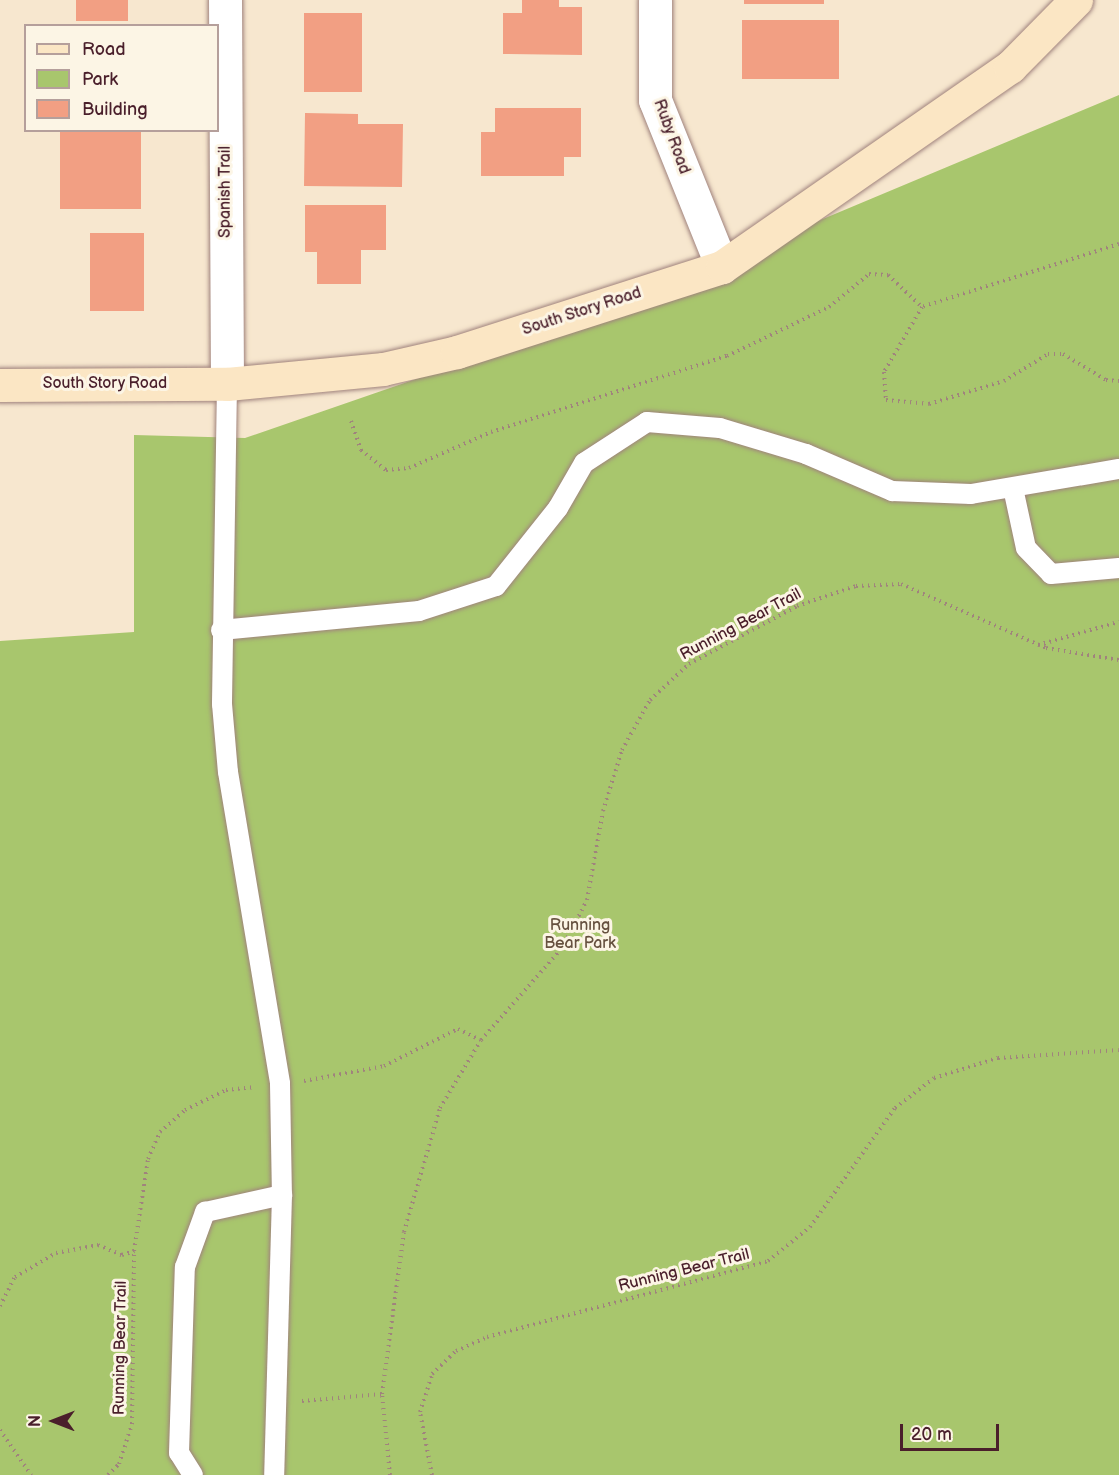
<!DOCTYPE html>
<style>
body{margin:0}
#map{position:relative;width:1119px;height:1475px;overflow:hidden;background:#f7e7cf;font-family:"Balsamiq Sans",sans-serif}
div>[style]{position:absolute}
.green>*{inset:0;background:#a8c66d}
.building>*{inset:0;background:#f29f83;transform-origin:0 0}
.path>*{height:4px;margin-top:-2px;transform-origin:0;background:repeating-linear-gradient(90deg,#a0837d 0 1.5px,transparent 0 6px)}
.roads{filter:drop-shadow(0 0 2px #a0837d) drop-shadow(0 0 2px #a0837d)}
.lane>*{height:20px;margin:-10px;padding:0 10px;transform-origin:10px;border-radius:10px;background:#fff}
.street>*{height:33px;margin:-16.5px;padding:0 16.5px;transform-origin:16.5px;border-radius:16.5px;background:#fff}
.secondary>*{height:33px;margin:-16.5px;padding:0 16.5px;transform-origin:16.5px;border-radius:16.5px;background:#fbe6c4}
span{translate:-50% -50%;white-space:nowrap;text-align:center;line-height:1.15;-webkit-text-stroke:6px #fcf5e5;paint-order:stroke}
.street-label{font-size:16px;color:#4a1f2b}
.park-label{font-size:16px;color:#66513f}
.legend{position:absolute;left:24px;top:24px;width:195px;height:108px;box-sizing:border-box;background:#fcf5e5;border:2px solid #b59f9b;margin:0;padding:8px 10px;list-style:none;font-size:18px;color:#4a1f2b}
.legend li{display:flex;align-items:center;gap:12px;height:30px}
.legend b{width:30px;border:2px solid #b59f9b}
.north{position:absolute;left:24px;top:1391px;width:60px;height:60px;-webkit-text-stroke:4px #fcf5e5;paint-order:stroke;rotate:270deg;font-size:16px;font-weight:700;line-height:24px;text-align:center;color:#4a1f2b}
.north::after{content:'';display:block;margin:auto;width:21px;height:27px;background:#4a1f2b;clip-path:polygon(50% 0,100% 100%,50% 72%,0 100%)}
.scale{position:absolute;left:900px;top:1424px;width:99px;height:27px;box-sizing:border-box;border:3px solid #4a1f2b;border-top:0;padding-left:8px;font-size:18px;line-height:21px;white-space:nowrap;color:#4a1f2b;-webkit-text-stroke:4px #fcf5e5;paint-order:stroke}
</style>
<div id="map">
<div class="green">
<i style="clip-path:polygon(1119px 95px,1119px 1475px,0 1475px,0 641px,134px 632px,134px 435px,245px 438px,555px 331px)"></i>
</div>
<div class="building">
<i style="left:76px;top:0;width:52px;height:21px"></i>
<i style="clip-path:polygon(522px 0,559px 0,559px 7px,582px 7px,582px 55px,503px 54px,503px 13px,522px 13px)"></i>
<i style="left:744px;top:0;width:80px;height:4px"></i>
<i style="left:304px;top:13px;width:58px;height:79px"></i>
<i style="left:742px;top:20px;width:97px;height:59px"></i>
<i style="clip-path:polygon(495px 108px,581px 108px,581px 157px,564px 157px,564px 176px,481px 176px,481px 132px,495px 132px)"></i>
<i style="clip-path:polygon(305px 113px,358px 114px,358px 124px,403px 124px,402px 187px,304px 186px)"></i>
<i style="left:60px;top:131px;width:81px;height:78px"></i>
<i style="clip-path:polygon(305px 205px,386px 205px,386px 250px,361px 250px,361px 284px,317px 284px,317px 252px,305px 252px)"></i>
<i style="left:90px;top:233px;width:54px;height:78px"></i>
</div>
<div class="path">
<i style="left:1119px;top:244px;width:207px;rotate:162.3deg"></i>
<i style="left:922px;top:307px;width:75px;rotate:120.3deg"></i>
<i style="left:884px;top:372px;width:28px;rotate:86deg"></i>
<i style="left:886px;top:400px;width:43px;rotate:5.3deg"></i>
<i style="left:929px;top:404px;width:78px;rotate:-17deg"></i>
<i style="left:1004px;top:381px;width:52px;rotate:-31.5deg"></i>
<i style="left:1048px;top:354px;width:15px"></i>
<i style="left:1063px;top:354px;width:50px;rotate:31.2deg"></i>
<i style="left:1106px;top:380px;width:13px;rotate:4deg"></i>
<i style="left:351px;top:421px;width:31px;rotate:71deg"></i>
<i style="left:361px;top:450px;width:32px;rotate:39deg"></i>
<i style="left:386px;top:470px;width:23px;rotate:-5deg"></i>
<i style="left:409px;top:468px;width:90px;rotate:-23.7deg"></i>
<i style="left:491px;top:432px;width:248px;rotate:-17.9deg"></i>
<i style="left:727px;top:356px;width:113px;rotate:-25.7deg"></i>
<i style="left:829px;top:307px;width:52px;rotate:-39.5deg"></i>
<i style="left:869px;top:274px;width:19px;rotate:3deg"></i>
<i style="left:888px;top:275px;width:47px;rotate:43.3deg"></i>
<i style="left:1038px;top:645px;width:84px;rotate:-15.9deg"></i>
<i style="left:304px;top:1081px;width:81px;rotate:-10.6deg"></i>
<i style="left:384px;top:1066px;width:83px;rotate:-26.6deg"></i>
<i style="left:458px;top:1029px;width:25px;rotate:26deg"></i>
<i style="left:481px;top:1040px;width:123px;rotate:-48.6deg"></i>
<i style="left:562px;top:948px;width:54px;rotate:-62.5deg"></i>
<i style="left:587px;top:900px;width:90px;rotate:-79.8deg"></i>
<i style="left:603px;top:811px;width:64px;rotate:-72.7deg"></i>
<i style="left:622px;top:750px;width:57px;rotate:-60.8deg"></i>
<i style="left:650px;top:700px;width:53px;rotate:-42.7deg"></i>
<i style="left:689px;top:664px;width:123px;rotate:-28.2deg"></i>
<i style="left:797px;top:606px;width:62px;rotate:-18.7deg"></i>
<i style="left:856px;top:586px;width:45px;rotate:-2.5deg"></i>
<i style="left:901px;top:584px;width:158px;rotate:23.8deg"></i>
<i style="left:1046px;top:648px;width:74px;rotate:9.3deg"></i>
<i style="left:0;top:1306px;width:33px;rotate:-63deg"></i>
<i style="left:15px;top:1277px;width:48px;rotate:-30.3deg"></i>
<i style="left:56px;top:1253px;width:43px;rotate:-10.8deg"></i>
<i style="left:98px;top:1245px;width:26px;rotate:23deg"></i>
<i style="left:122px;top:1255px;width:13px;rotate:-18deg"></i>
<i style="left:302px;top:1401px;width:80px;rotate:-5deg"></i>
<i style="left:0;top:1430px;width:55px;rotate:55.4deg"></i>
<i style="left:108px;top:1475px;width:16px;rotate:-45deg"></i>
<i style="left:119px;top:1464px;width:42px;rotate:-72deg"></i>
<i style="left:132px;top:1424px;width:173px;rotate:-89.3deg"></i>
<i style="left:134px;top:1251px;width:93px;rotate:-81.3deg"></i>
<i style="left:148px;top:1159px;width:30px;rotate:-66deg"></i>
<i style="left:160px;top:1132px;width:33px;rotate:-41deg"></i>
<i style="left:185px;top:1110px;width:46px;rotate:-26deg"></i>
<i style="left:226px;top:1090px;width:29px;rotate:-6deg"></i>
<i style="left:390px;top:1475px;width:81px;rotate:-95.6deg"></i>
<i style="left:382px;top:1394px;width:163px;rotate:-82.3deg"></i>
<i style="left:404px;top:1232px;width:129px;rotate:-73.8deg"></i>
<i style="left:440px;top:1108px;width:79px;rotate:-58.9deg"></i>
<i style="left:432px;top:1475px;width:64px;rotate:-100.8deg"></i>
<i style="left:420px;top:1412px;width:40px;rotate:-72deg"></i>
<i style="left:432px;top:1374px;width:33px;rotate:-44deg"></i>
<i style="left:456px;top:1351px;width:34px;rotate:-24deg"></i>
<i style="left:487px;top:1337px;width:291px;rotate:-15.1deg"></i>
<i style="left:768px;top:1261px;width:54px;rotate:-39deg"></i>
<i style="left:810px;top:1227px;width:146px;rotate:-54.5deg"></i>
<i style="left:895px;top:1108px;width:49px;rotate:-37.6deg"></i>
<i style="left:934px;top:1078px;width:67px;rotate:-17.4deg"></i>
<i style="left:998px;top:1058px;width:121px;rotate:-3.8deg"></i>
</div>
<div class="roads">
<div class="lane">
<i style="left:227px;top:384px;width:320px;rotate:90.9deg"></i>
<i style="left:222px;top:704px;width:68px;rotate:85deg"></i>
<i style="left:228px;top:772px;width:316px;rotate:80.5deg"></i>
<i style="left:280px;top:1084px;width:111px;rotate:89deg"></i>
<i style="left:282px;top:1195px;width:280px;rotate:91.6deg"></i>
<i style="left:1013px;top:488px;width:61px;rotate:77.8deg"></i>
<i style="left:1026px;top:548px;width:36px;rotate:46deg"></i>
<i style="left:1051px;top:574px;width:68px;rotate:-5deg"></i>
<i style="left:221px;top:630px;width:199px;rotate:-5.5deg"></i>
<i style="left:419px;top:611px;width:81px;rotate:-18deg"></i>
<i style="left:496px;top:586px;width:100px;rotate:-51.5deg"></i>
<i style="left:558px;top:508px;width:52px;rotate:-60deg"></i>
<i style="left:584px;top:463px;width:75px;rotate:-33.1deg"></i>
<i style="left:647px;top:422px;width:73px;rotate:4.7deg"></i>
<i style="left:720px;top:428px;width:90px;rotate:16.8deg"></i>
<i style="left:806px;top:454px;width:94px;rotate:23.3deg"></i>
<i style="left:892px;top:491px;width:79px;rotate:2.2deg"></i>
<i style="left:971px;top:494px;width:150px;rotate:-9.6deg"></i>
<i style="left:193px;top:1475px;width:26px;rotate:-122deg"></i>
<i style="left:179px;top:1453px;width:186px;rotate:-88.2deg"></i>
<i style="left:185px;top:1267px;width:59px;rotate:-70deg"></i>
<i style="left:205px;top:1212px;width:79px;rotate:-12.4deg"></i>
</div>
<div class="street">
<i style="left:225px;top:0;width:384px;rotate:89.7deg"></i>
<i style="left:655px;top:0;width:100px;rotate:90deg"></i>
<i style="left:655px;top:100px;width:180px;rotate:68.1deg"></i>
</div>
<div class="secondary">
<i style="left:0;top:385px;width:227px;rotate:-0.3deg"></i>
<i style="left:227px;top:384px;width:157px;rotate:-5.5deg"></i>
<i style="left:383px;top:369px;width:76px;rotate:-12.9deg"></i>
<i style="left:457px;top:352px;width:278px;rotate:-17.8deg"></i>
<i style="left:722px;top:267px;width:351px;rotate:-34.8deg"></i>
<i style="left:1010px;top:67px;width:94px;rotate:-45.4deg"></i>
</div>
</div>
<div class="street-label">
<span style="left:671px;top:137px;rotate:70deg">Ruby Road</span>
<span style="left:226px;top:192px;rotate:-90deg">Spanish Trail</span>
<span style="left:582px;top:312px;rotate:-18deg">South Story Road</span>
<span style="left:105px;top:384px">South Story Road</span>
<span style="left:741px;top:625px;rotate:-28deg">Running Bear Trail</span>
<span style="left:684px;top:1271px;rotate:-14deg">Running Bear Trail</span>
<span style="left:121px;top:1348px;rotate:-89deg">Running Bear Trail</span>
</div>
<div class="park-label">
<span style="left:580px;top:935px">Running<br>Bear Park</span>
</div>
<ul class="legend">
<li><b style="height:8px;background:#fbe6c4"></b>Road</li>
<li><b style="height:16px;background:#a8c66d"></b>Park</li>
<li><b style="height:16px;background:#f29f83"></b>Building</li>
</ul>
<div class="north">N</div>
<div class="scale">20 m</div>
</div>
